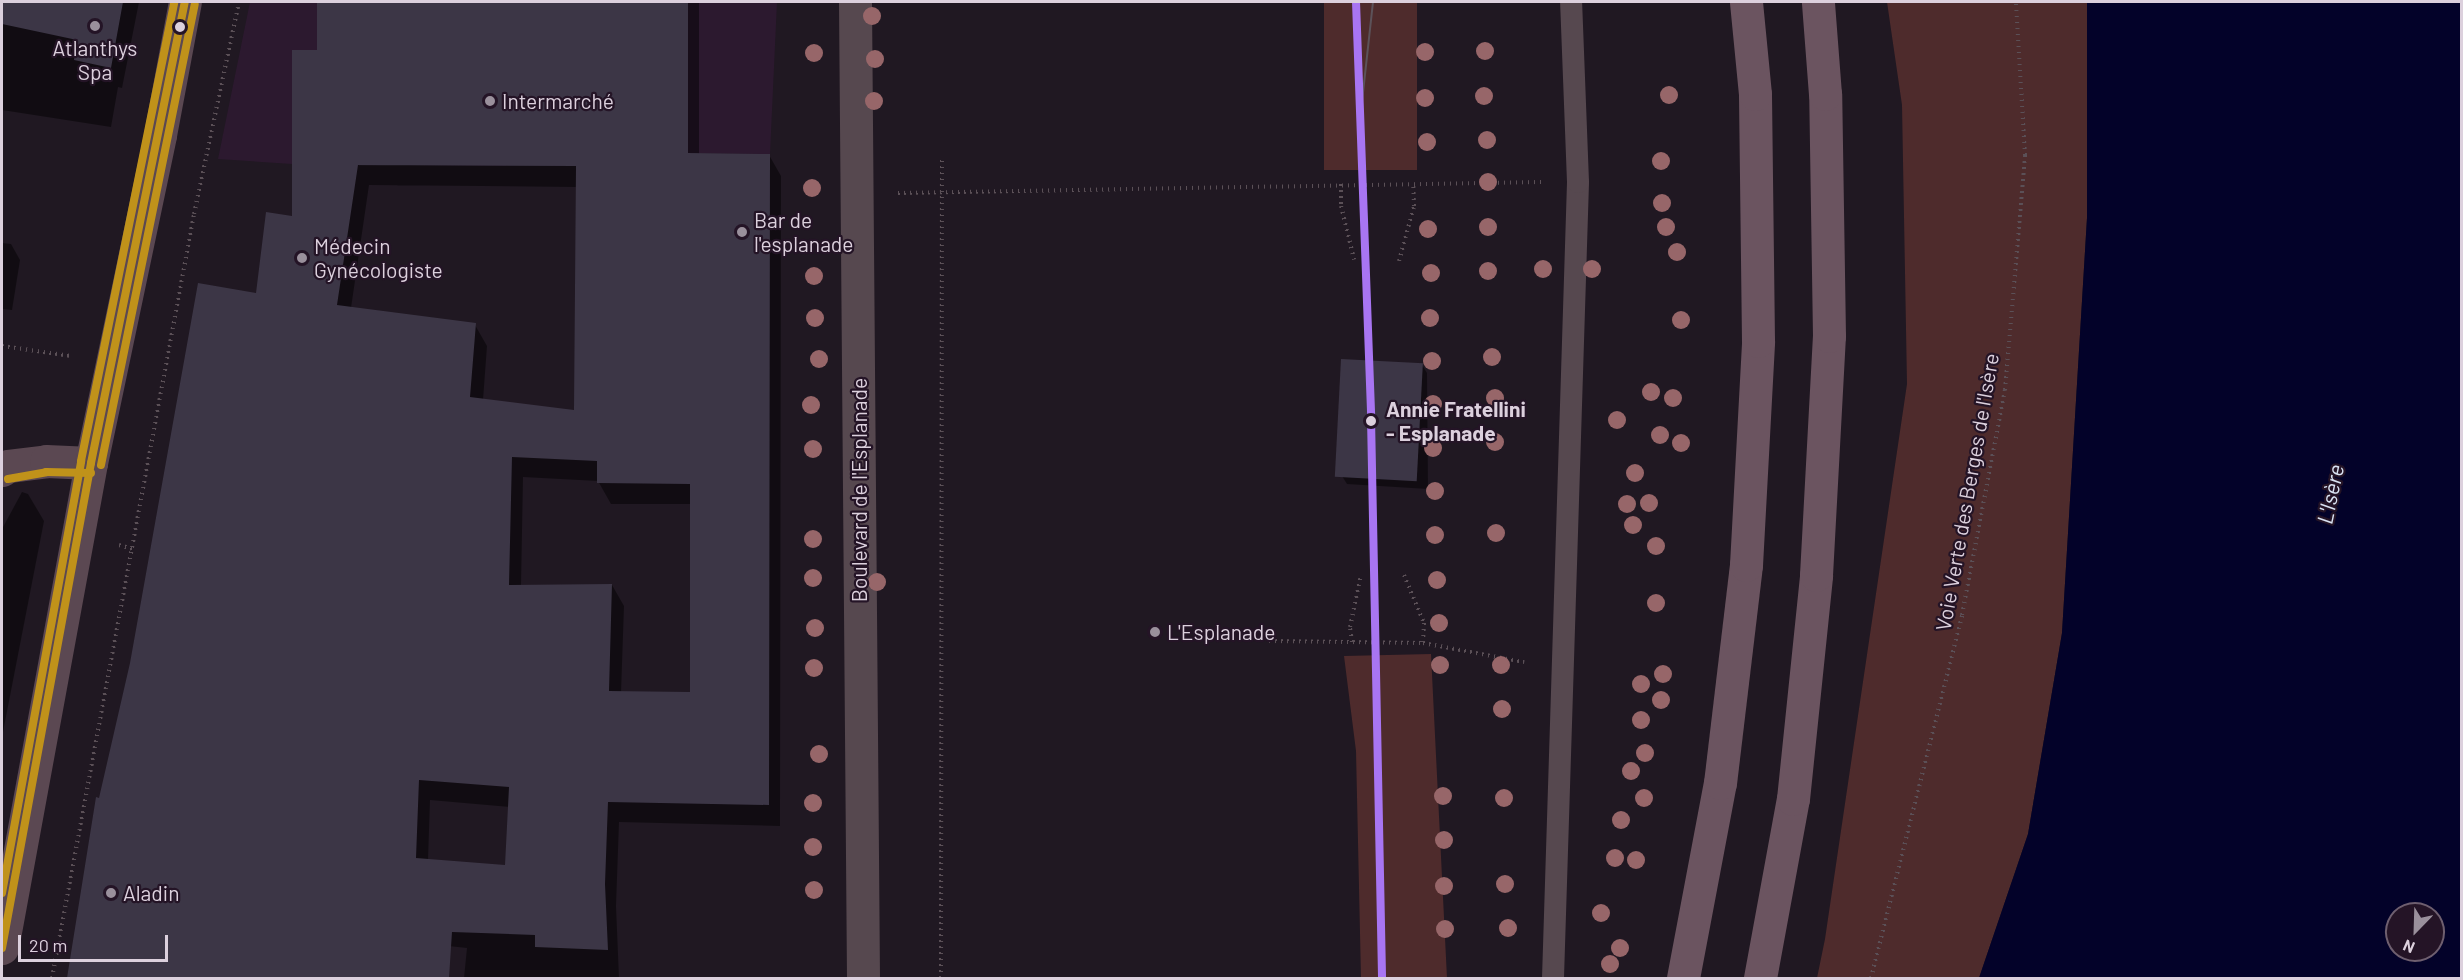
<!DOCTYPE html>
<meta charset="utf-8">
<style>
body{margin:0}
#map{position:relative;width:2463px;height:980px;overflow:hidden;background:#201822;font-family:Barlow,sans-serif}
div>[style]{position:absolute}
.built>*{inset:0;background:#2c192f}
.green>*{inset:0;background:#4e2b2c;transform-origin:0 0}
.water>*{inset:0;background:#030229}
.shadow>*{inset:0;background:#0007}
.building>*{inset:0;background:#3c3646;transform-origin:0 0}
.path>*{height:4px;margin-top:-2px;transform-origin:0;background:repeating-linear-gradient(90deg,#5b5057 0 1.5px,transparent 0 6px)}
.lane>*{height:22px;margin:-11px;padding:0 11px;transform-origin:11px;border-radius:11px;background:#56484f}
.street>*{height:33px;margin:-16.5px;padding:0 16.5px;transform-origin:16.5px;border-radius:16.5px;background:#56484f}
.secondary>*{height:33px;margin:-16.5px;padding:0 16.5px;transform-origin:16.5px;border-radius:16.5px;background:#5b4852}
.highway>*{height:33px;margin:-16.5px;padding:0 16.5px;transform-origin:16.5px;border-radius:16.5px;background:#6b5460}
.tram>*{height:1.5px;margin:-0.75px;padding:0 0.75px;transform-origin:0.75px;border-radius:0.75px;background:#5c5259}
.bus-1>*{height:8px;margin:-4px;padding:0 4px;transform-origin:4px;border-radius:4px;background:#c0921a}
.bus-2>*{height:8px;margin:-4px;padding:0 4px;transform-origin:4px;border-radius:4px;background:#c0921a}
.bus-3>*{height:8px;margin:-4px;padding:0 4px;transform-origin:4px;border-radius:4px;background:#c0921a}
.tram-1>*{height:8px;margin:-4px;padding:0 4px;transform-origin:4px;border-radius:4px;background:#a875f2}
.trees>*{width:18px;height:18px;margin:-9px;border-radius:50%;background:#976669}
.dots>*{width:16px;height:16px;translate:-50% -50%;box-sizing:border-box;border:3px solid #241426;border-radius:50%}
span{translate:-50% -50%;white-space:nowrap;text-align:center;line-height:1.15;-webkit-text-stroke:4.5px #241426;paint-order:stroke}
.poi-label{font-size:21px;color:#dcd0dd}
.left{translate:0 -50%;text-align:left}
.stop-label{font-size:21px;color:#dcd0dd;font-weight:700}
.street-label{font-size:21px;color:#dcd0dd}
.water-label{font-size:22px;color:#d9e2f3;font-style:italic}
.frame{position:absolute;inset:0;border:3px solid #dcd0dd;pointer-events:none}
.north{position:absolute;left:2385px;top:902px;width:60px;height:60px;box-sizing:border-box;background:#241426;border:2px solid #6e5f6f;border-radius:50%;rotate:203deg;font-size:16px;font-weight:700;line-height:24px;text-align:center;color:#dcd0dd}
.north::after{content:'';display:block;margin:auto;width:21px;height:27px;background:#9a909c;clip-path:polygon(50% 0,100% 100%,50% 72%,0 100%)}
.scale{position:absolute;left:18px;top:935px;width:150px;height:27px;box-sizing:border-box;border:3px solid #dcd0dd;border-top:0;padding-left:8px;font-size:18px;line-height:21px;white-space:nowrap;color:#dcd0dd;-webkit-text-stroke:4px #241426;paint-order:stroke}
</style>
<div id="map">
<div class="built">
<i style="clip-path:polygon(250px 2px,777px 2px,770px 154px,506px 152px,506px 166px,292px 164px,218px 159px)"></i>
</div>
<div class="green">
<i style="left:1324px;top:2px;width:93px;height:168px"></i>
<i style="clip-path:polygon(1887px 2px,2087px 2px,2087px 218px,2062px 633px,2028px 834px,1979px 978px,1817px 978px,1825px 939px,1907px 384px,1902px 105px)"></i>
<i style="clip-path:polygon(1431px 654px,1447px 978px,1361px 978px,1356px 751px,1344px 656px)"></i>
</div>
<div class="water">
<i style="clip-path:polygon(evenodd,2087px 2px,2461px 2px,2461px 978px,1979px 978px,2028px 834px,2062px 633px,2087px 218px,2087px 2px,2397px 914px,2433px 914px,2433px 950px,2397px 950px,2397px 914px)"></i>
</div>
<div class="shadow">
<i style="clip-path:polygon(2px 2px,139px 2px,122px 88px,118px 87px,111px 127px,2px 110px)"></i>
<i style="clip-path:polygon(evenodd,319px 2px,699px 2px,699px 155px,769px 155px,781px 176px,780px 826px,619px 822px,616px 906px,619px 978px,464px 978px,467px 948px,365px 937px,360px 978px,68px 978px,97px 799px,100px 799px,257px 295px,293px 217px,319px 52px,319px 2px,369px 185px,577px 187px,575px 412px,483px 400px,487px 346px,475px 325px,351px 308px,369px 185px,319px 2px,523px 477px,598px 481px,611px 504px,692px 504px,692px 694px,621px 693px,624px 606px,612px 585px,521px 586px,523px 477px,319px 2px,430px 800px,510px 807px,506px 866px,428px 860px,430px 800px)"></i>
<i style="clip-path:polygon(2px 243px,11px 244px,20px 260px,12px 310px,2px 309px)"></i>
<i style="clip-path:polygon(1422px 365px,1427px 373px,1428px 489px,1347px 484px,1342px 476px)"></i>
<i style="clip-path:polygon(22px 492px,28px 494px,44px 521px,2px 737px,2px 529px)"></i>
</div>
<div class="building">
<i style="clip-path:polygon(2px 2px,123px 2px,111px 68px,74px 60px,77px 40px,2px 24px)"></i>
<i style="clip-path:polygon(evenodd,317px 2px,688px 2px,688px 153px,770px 154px,769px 805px,608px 802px,605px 884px,608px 950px,535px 947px,535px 935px,452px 932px,449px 978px,67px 978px,96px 797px,99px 798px,130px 663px,198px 283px,256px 293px,266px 212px,292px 216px,292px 50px,317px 50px,317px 2px,358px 165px,576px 166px,574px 410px,470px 397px,476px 323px,337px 305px,358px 165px,317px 2px,512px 457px,597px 461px,597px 483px,690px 484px,690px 692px,609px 691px,612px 584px,509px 585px,512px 457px,317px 2px,419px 780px,509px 787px,505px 865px,416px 858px,419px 780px)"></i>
<i style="left:1341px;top:359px;width:82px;height:118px;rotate:3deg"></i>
</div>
<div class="path">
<i style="left:1341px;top:184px;width:22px;rotate:90deg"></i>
<i style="left:1341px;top:206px;width:55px;rotate:76.2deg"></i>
<i style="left:898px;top:193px;width:644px;rotate:-0.98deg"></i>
<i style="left:1399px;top:261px;width:57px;rotate:-74.7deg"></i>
<i style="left:1414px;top:206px;width:23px;rotate:-92deg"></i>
<i style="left:2px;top:346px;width:70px;rotate:8.2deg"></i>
<i style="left:119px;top:545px;width:15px;rotate:16deg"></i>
<i style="left:1404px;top:575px;width:52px;rotate:67.4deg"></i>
<i style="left:1424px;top:623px;width:20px;rotate:93deg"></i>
<i style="left:1269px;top:641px;width:154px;rotate:0.7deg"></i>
<i style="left:1423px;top:643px;width:103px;rotate:10.7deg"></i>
<i style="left:1352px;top:642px;width:15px;rotate:-98deg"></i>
<i style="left:1350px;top:627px;width:53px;rotate:-78.1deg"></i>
<i style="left:52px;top:978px;width:777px;rotate:-79.47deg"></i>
<i style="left:194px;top:214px;width:217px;rotate:-78deg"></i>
<i style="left:941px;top:978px;width:818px;rotate:-89.93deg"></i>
<i style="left:1871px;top:978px;width:374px;rotate:-75.9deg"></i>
<i style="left:1962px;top:615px;width:229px;rotate:-79.2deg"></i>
<i style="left:2005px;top:390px;width:236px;rotate:-85.1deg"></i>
<i style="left:2025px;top:155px;width:153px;rotate:-93.4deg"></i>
</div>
<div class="lane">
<i style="left:1553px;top:978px;width:796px;rotate:-88.2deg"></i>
<i style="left:1578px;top:182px;width:180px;rotate:-92.2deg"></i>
</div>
<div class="street">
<i style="left:855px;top:2px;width:976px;rotate:89.53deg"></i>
</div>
<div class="secondary">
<i style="left:2px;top:470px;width:7px;rotate:-34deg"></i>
<i style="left:8px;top:466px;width:38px;rotate:-7deg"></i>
<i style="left:46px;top:461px;width:45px;rotate:2.5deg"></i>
<i style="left:2px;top:948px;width:493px;rotate:-79.6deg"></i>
<i style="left:91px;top:463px;width:335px;rotate:-78.1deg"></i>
<i style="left:160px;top:135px;width:135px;rotate:-79.4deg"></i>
</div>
<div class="highway">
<i style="left:1683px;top:978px;width:198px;rotate:-79.3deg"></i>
<i style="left:1720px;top:783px;width:220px;rotate:-83.2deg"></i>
<i style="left:1746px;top:565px;width:224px;rotate:-86.9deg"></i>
<i style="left:1758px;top:341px;width:247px;rotate:-90.7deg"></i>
<i style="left:1755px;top:94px;width:92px;rotate:-95.6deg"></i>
<i style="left:1760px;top:978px;width:182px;rotate:-79.6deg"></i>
<i style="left:1793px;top:799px;width:225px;rotate:-84.1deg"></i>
<i style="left:1816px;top:575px;width:239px;rotate:-86.9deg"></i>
<i style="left:1829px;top:336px;width:242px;rotate:-90.9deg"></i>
<i style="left:1825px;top:94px;width:92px;rotate:-94.4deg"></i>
</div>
<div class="tram">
<i style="left:1359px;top:129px;width:128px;rotate:-83.7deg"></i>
</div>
<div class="bus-1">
<i style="left:2px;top:948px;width:493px;rotate:-79.6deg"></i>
<i style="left:91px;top:463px;width:470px;rotate:-78.5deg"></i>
</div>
<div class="bus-2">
<i style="left:101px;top:465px;width:470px;rotate:-78.5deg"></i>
<i style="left:8px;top:479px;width:39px;rotate:-10deg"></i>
<i style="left:46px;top:472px;width:45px;rotate:1.3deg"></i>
</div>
<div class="bus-3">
<i style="left:2px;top:893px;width:439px;rotate:-79.6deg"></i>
<i style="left:81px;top:461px;width:468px;rotate:-78.5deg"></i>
</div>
<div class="tram-1">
<i style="left:1356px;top:2px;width:416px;rotate:87.9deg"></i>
<i style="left:1371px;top:418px;width:560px;rotate:88.87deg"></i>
</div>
<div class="trees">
<i style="left:872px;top:16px"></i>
<i style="left:1485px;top:51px"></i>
<i style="left:1425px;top:52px"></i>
<i style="left:814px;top:53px"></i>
<i style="left:875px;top:59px"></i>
<i style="left:1669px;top:95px"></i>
<i style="left:1484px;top:96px"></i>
<i style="left:1425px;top:98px"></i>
<i style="left:874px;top:101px"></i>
<i style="left:1487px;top:140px"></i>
<i style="left:1427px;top:142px"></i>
<i style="left:1661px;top:161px"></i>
<i style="left:1488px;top:182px"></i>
<i style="left:812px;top:188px"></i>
<i style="left:1662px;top:203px"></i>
<i style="left:1488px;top:227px"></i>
<i style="left:1666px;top:227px"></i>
<i style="left:1428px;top:229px"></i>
<i style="left:1677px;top:252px"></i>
<i style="left:1543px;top:269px"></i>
<i style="left:1592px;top:269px"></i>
<i style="left:1488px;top:271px"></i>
<i style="left:1431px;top:273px"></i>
<i style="left:814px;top:276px"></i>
<i style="left:815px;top:318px"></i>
<i style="left:1430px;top:318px"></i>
<i style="left:1681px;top:320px"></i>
<i style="left:1492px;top:357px"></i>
<i style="left:819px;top:359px"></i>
<i style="left:1432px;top:361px"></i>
<i style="left:1651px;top:392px"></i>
<i style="left:1495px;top:398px"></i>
<i style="left:1673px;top:398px"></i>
<i style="left:1433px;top:404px"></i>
<i style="left:811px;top:405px"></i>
<i style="left:1617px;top:420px"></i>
<i style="left:1660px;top:435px"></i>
<i style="left:1495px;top:442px"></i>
<i style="left:1681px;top:443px"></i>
<i style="left:1433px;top:448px"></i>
<i style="left:813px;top:449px"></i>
<i style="left:1635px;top:473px"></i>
<i style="left:1435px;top:491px"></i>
<i style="left:1649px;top:503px"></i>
<i style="left:1627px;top:504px"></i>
<i style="left:1633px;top:525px"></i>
<i style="left:1496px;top:533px"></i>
<i style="left:1435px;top:535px"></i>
<i style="left:813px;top:539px"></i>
<i style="left:1656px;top:546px"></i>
<i style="left:813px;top:578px"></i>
<i style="left:1437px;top:580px"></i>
<i style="left:877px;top:582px"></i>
<i style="left:1656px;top:603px"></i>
<i style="left:1439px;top:623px"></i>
<i style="left:815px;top:628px"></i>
<i style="left:1440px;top:665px"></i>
<i style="left:1501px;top:665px"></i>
<i style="left:814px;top:668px"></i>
<i style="left:1663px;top:674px"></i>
<i style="left:1641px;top:684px"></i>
<i style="left:1661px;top:700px"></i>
<i style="left:1502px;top:709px"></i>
<i style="left:1641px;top:720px"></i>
<i style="left:1645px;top:753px"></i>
<i style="left:819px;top:754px"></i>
<i style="left:1631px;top:771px"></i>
<i style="left:1443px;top:796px"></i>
<i style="left:1504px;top:798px"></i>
<i style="left:1644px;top:798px"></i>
<i style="left:813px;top:803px"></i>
<i style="left:1621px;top:820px"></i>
<i style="left:1444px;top:840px"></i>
<i style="left:813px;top:847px"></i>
<i style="left:1615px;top:858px"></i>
<i style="left:1636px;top:860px"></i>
<i style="left:1505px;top:884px"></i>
<i style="left:1444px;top:886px"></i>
<i style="left:814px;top:890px"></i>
<i style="left:1601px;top:913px"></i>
<i style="left:1508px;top:928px"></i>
<i style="left:1445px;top:929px"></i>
<i style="left:1620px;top:948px"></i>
<i style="left:1610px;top:964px"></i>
</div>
<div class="dots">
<i style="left:95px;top:26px;background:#9a909c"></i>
<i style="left:180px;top:27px;background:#dcd0dd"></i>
<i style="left:490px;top:101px;background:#9a909c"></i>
<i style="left:742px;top:232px;background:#9a909c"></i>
<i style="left:302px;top:258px;background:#9a909c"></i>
<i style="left:1371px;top:421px;background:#dcd0dd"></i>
<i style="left:1155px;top:632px;background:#9a909c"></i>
<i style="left:111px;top:893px;background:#9a909c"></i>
</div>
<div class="poi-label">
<span style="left:95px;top:60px">Atlanthys<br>Spa</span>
<span class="left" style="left:502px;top:101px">Intermarché</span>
<span class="left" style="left:754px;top:232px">Bar de<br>l'esplanade</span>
<span class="left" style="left:314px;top:258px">Médecin<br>Gynécologiste</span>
<span class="left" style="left:1167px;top:632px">L'Esplanade</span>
<span class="left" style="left:123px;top:893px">Aladin</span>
</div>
<div class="stop-label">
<span class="left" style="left:1386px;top:421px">Annie Fratellini<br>- Esplanade</span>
</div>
<div class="street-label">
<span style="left:859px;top:490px;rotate:-90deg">Boulevard de l'Esplanade</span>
<span style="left:1967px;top:492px;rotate:-80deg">Voie Verte des Berges de l'Isère</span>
</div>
<div class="water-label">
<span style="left:2330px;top:494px;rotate:-78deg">L'Isère</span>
</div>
<div class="frame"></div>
<div class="north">N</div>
<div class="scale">20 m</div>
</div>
